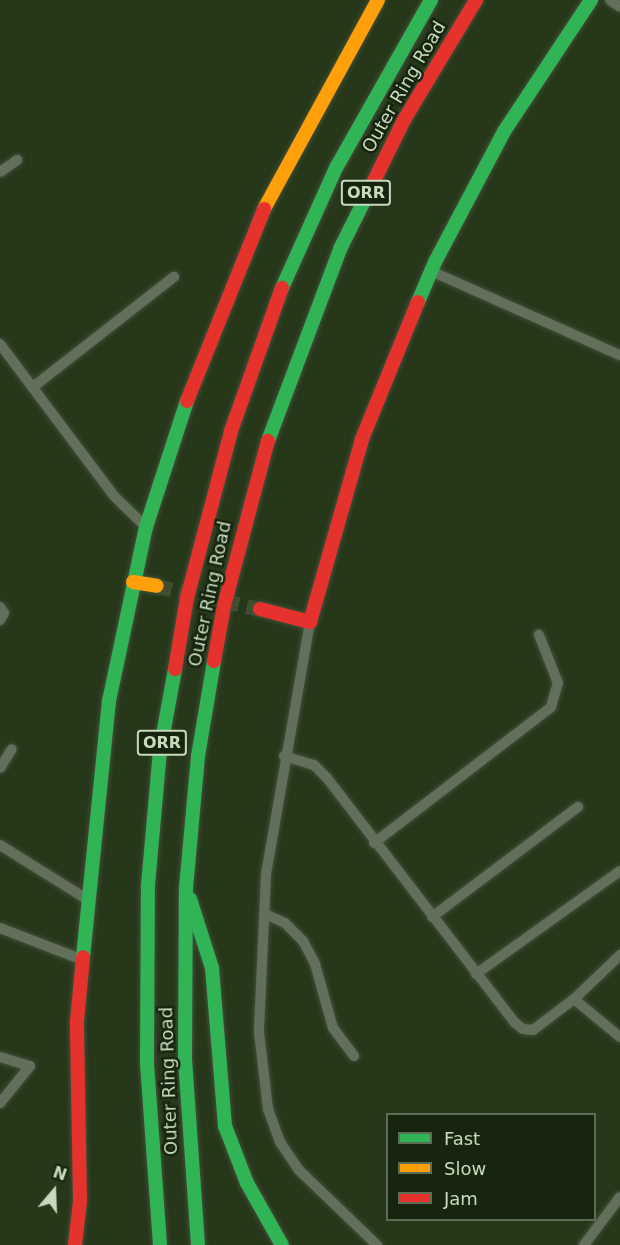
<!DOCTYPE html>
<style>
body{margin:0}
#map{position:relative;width:620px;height:1245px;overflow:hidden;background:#26371a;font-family:"DejaVu Sans",sans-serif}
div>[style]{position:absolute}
.secondary-tunnel>*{height:15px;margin-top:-7.5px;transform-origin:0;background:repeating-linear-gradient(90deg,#3e4f32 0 15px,transparent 0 23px)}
.roads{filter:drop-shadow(0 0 2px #424f38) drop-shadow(0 0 2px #424f38)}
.street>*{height:10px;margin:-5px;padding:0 5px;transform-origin:5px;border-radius:5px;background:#62705b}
.fast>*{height:14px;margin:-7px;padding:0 7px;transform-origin:7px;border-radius:7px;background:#30b455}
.slow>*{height:14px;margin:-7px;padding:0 7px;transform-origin:7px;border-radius:7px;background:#ff9f0a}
.jam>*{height:14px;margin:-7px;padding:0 7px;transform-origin:7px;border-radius:7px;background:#e5322d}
span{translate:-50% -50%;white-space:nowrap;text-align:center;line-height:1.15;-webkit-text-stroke:5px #17250f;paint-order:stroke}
.shield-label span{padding:2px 4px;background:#17250f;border:2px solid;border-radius:4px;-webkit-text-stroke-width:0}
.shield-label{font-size:16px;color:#c7dabd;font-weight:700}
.street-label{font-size:18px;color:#c7dabd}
.legend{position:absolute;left:386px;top:1113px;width:210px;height:108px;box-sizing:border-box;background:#17250f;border:2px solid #5d6d55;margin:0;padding:8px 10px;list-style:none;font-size:18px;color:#c7dabd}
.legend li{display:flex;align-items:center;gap:12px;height:30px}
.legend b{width:30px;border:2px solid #5d6d55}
.north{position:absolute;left:24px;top:1161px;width:60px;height:60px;-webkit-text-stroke:4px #17250f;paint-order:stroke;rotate:19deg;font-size:16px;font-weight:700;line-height:24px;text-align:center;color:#c7dabd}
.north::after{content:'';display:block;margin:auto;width:21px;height:27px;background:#c7dabd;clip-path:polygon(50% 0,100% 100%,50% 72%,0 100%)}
</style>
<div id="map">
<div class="secondary-tunnel">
<i style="left:157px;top:586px;width:106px;rotate:12.6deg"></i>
</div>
<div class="roads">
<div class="street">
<i style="left:610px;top:0;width:12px;rotate:35deg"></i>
<i style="left:0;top:172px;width:21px;rotate:-35deg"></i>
<i style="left:431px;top:271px;width:207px;rotate:24deg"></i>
<i style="left:0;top:344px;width:190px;rotate:53.1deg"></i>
<i style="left:114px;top:496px;width:45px;rotate:44.1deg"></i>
<i style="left:33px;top:387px;width:179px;rotate:-38deg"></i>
<i style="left:0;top:607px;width:7px;rotate:56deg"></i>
<i style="left:4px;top:613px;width:8px;rotate:120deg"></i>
<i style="left:310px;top:622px;width:257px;rotate:99.9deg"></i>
<i style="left:266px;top:875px;width:157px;rotate:92.6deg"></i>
<i style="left:259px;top:1032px;width:78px;rotate:83.3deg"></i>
<i style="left:268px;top:1109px;width:35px;rotate:70deg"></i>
<i style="left:280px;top:1142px;width:32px;rotate:56deg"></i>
<i style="left:298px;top:1169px;width:110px;rotate:43.9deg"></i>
<i style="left:284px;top:756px;width:31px;rotate:17deg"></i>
<i style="left:314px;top:765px;width:18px;rotate:45deg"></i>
<i style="left:327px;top:778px;width:307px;rotate:52.5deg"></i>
<i style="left:514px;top:1022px;width:11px;rotate:38deg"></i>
<i style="left:523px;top:1029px;width:10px;rotate:6deg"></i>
<i style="left:533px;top:1030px;width:51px;rotate:-37.1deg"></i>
<i style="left:574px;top:999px;width:60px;rotate:39.6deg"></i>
<i style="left:0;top:768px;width:22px;rotate:-58deg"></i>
<i style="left:374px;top:843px;width:223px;rotate:-37.5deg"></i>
<i style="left:551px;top:707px;width:25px;rotate:-74deg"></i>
<i style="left:558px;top:683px;width:52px;rotate:-111.6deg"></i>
<i style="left:0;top:845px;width:104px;rotate:32deg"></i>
<i style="left:265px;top:914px;width:22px;rotate:24deg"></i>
<i style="left:285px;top:923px;width:25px;rotate:45deg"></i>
<i style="left:303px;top:941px;width:26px;rotate:62deg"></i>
<i style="left:315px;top:964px;width:66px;rotate:74.3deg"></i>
<i style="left:333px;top:1028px;width:35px;rotate:53deg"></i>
<i style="left:432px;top:917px;width:183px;rotate:-37deg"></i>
<i style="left:0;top:928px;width:89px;rotate:21.1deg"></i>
<i style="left:476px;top:974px;width:177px;rotate:-35.6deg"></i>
<i style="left:574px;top:999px;width:64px;rotate:-43.7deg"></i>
<i style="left:0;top:1057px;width:31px;rotate:17deg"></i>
<i style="left:30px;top:1066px;width:48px;rotate:129deg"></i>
<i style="left:584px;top:1245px;width:60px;rotate:-53.1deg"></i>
</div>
<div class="fast">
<i style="left:282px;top:288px;width:132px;rotate:-65.8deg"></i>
<i style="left:336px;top:168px;width:193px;rotate:-60.5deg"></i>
<i style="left:418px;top:302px;width:43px;rotate:-67deg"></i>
<i style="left:435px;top:262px;width:149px;rotate:-62.1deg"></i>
<i style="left:505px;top:130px;width:156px;rotate:-56.5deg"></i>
<i style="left:268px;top:441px;width:205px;rotate:-69.4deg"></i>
<i style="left:340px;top:249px;width:67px;rotate:-63.4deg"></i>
<i style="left:190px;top:899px;width:72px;rotate:72.3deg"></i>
<i style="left:212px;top:968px;width:159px;rotate:85.3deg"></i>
<i style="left:225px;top:1126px;width:61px;rotate:68.9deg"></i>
<i style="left:247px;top:1183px;width:71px;rotate:60.6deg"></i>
<i style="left:83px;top:957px;width:257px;rotate:-84.2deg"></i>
<i style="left:109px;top:701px;width:178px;rotate:-78deg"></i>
<i style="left:146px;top:527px;width:133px;rotate:-72deg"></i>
<i style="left:160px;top:1245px;width:183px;rotate:-94.1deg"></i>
<i style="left:147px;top:1062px;width:177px;rotate:-89.7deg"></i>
<i style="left:148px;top:885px;width:135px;rotate:-84.9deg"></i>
<i style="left:160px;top:751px;width:83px;rotate:-79.6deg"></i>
<i style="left:198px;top:1245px;width:184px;rotate:-94deg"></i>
<i style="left:185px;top:1061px;width:173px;rotate:-89.7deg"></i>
<i style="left:186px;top:888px;width:133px;rotate:-84.8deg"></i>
<i style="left:198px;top:756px;width:96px;rotate:-80.4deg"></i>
</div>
<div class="slow">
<i style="left:264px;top:209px;width:238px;rotate:-61.4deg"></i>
<i style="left:133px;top:582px;width:24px;rotate:9deg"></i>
</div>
<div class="jam">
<i style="left:370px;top:189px;width:77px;rotate:-63.8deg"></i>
<i style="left:404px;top:120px;width:140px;rotate:-59deg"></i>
<i style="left:187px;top:401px;width:207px;rotate:-68.1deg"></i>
<i style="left:260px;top:609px;width:52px;rotate:14.6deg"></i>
<i style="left:310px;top:622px;width:190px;rotate:-74.1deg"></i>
<i style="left:362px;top:439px;width:148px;rotate:-67.8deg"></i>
<i style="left:214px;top:661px;width:56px;rotate:-79.7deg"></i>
<i style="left:224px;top:606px;width:171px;rotate:-75.1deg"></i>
<i style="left:175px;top:669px;width:72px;rotate:-80.4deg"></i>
<i style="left:187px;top:598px;width:173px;rotate:-75.2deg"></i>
<i style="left:231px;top:431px;width:152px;rotate:-70.4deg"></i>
<i style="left:75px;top:1245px;width:44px;rotate:-83.5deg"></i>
<i style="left:80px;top:1201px;width:180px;rotate:-91deg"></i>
<i style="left:77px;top:1021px;width:64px;rotate:-84.6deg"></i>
</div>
</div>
<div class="shield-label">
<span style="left:366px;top:193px">ORR</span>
<span style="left:162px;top:743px">ORR</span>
</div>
<div class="street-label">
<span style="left:404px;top:87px;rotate:-60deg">Outer Ring Road</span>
<span style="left:210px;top:594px;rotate:-78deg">Outer Ring Road</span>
<span style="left:169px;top:1081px;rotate:-92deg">Outer Ring Road</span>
</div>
<ul class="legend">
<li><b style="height:8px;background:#30b455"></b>Fast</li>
<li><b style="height:8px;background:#ff9f0a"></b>Slow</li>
<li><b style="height:8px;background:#e5322d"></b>Jam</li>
</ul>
<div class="north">N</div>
</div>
